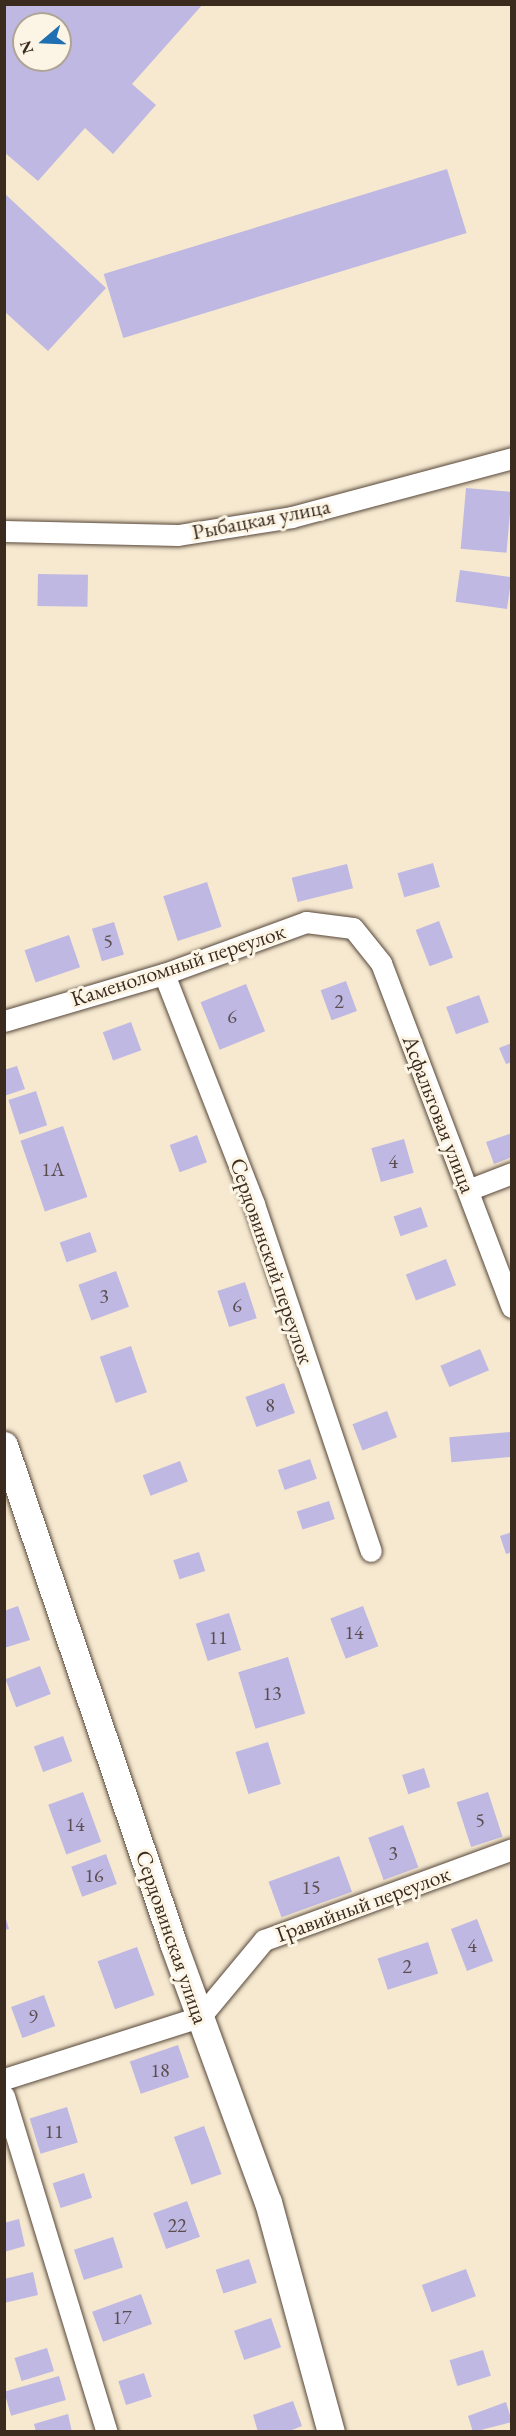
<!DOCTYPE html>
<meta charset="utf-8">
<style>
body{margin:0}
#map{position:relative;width:516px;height:2436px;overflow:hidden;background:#f6e9d0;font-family:"EB Garamond",serif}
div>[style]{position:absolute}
.building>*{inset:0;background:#beb8e3;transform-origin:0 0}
.roads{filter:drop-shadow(0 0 2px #574739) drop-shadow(0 0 2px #574739)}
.minor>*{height:21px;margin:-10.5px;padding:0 10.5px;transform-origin:10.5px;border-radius:10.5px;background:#fff}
.tertiary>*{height:27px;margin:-13.5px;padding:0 13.5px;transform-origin:13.5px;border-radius:13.5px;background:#fff}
span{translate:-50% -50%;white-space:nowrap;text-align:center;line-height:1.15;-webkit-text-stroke:6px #fcf5e5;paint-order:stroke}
.number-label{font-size:20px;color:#5c4e4f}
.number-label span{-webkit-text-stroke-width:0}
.street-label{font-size:22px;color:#3b2a1e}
.frame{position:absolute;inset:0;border:6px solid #3b2a1e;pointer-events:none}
.north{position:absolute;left:12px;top:12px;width:60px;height:60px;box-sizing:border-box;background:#fcf5e5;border:2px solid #afa495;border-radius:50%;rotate:251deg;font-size:16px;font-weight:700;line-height:24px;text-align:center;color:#3b2a1e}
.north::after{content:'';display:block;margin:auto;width:21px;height:27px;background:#1f6fb2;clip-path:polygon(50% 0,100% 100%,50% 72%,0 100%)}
</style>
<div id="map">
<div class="building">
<i style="clip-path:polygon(evenodd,4px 4px,203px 4px,132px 84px,156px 105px,113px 154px,85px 128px,38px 181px,4px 152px,4px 4px,24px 24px,60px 24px,60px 60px,24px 60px,24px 24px)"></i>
<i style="left:447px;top:169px;width:67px;height:359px;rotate:73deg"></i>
<i style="clip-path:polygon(4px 193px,106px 288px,48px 351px,4px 311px)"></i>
<i style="left:466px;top:488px;width:46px;height:61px;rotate:5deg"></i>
<i style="left:460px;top:570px;width:52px;height:32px;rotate:8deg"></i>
<i style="left:38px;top:574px;width:50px;height:32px;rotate:1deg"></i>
<i style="left:433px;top:863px;width:25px;height:37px;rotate:74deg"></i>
<i style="left:347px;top:864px;width:25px;height:57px;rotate:76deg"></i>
<i style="left:207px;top:882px;width:47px;height:46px;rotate:72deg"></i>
<i style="left:439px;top:921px;width:39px;height:25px;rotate:69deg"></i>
<i style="left:114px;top:922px;width:34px;height:23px;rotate:73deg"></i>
<i style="left:69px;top:935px;width:34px;height:47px;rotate:71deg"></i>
<i style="left:346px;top:981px;width:32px;height:27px;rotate:70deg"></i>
<i style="left:246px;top:984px;width:51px;height:49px;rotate:68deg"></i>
<i style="left:479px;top:995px;width:29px;height:35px;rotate:70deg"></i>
<i style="left:131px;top:1022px;width:30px;height:30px;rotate:70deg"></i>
<i style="clip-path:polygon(512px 1043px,512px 1062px,506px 1064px,499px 1048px)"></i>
<i style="clip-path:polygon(17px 1066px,25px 1089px,4px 1096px,4px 1070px)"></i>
<i style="left:36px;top:1091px;width:36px;height:29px;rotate:72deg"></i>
<i style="left:63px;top:1126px;width:75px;height:45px;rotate:71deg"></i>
<i style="clip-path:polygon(512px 1133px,512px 1157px,494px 1164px,486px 1142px)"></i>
<i style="left:197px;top:1135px;width:29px;height:29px;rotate:70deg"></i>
<i style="left:404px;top:1139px;width:35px;height:34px;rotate:74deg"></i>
<i style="left:421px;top:1207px;width:21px;height:29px;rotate:71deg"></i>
<i style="left:90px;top:1232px;width:21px;height:32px;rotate:71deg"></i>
<i style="left:446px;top:1259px;width:28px;height:43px;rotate:69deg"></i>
<i style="left:116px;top:1271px;width:38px;height:40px;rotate:70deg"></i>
<i style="left:245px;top:1282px;width:38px;height:29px;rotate:72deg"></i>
<i style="left:131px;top:1346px;width:49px;height:33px;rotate:71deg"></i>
<i style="left:480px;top:1349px;width:23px;height:43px;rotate:67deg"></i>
<i style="left:284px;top:1383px;width:32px;height:41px;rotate:70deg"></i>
<i style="left:387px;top:1411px;width:28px;height:37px;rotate:69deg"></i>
<i style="left:510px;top:1432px;width:25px;height:61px;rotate:85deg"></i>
<i style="left:310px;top:1459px;width:21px;height:34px;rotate:71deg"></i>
<i style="left:180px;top:1461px;width:22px;height:40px;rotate:69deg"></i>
<i style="left:329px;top:1501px;width:19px;height:34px;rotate:72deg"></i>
<i style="clip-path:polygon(512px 1532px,512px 1552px,506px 1554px,500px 1536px)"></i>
<i style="left:199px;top:1552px;width:20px;height:27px;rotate:72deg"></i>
<i style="clip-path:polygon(18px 1606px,30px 1640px,4px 1648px,4px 1611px)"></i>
<i style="left:363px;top:1606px;width:43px;height:35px;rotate:69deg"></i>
<i style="left:229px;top:1613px;width:39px;height:35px;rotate:72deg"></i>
<i style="left:288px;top:1657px;width:59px;height:52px;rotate:73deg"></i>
<i style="left:40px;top:1666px;width:30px;height:37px;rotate:69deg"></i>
<i style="left:63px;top:1736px;width:27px;height:31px;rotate:70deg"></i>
<i style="left:268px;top:1742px;width:44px;height:34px;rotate:73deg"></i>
<i style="left:424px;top:1768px;width:20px;height:23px;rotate:72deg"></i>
<i style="left:83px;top:1792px;width:53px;height:37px;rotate:70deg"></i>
<i style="left:488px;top:1792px;width:47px;height:33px;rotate:72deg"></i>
<i style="left:403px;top:1825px;width:45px;height:37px;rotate:70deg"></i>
<i style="left:106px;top:1854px;width:32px;height:37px;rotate:70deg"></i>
<i style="left:339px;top:1856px;width:38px;height:75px;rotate:70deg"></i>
<i style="clip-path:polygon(4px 1913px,9px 1929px,4px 1930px)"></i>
<i style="left:477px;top:1919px;width:45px;height:28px;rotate:69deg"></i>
<i style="left:428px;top:1942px;width:33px;height:53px;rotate:72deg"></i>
<i style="left:137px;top:1947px;width:51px;height:42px;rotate:70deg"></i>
<i style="left:44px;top:1995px;width:33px;height:35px;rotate:70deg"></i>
<i style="left:178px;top:2045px;width:34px;height:51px;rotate:71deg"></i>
<i style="left:67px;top:2107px;width:37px;height:39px;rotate:73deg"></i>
<i style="left:204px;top:2126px;width:51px;height:32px;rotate:70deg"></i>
<i style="left:84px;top:2173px;width:26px;height:33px;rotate:72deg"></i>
<i style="left:187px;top:2201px;width:38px;height:36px;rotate:70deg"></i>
<i style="clip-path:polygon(19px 2219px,25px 2246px,4px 2252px,4px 2223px)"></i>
<i style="left:113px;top:2237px;width:32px;height:41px;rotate:72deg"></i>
<i style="left:249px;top:2259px;width:25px;height:35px;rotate:72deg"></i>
<i style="left:466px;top:2269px;width:29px;height:47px;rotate:70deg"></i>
<i style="clip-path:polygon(33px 2272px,38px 2295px,4px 2303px,4px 2279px)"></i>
<i style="left:141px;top:2294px;width:32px;height:52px;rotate:70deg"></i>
<i style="left:271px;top:2318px;width:31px;height:39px;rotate:71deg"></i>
<i style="left:47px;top:2348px;width:24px;height:34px;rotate:73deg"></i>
<i style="left:483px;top:2350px;width:27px;height:35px;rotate:73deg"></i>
<i style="left:144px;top:2373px;width:25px;height:27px;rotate:72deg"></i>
<i style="left:59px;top:2376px;width:25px;height:57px;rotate:74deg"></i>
<i style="clip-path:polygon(293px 2401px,302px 2426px,287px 2432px,258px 2432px,253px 2415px)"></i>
<i style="clip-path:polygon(506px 2402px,512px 2422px,473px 2432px,468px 2416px)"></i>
<i style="clip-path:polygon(68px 2414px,72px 2432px,36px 2432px,34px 2424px)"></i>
</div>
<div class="roads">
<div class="minor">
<i style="left:4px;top:531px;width:174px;rotate:1.3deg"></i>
<i style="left:178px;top:535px;width:115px;rotate:-9deg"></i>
<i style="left:292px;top:517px;width:228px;rotate:-15deg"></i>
<i style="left:164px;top:974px;width:247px;rotate:68.6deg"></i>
<i style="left:254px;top:1204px;width:366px;rotate:71.4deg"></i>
<i style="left:4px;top:1021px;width:167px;rotate:-16.4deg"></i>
<i style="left:164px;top:974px;width:151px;rotate:-20.1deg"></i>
<i style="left:306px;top:922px;width:47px;rotate:7.3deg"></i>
<i style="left:353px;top:928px;width:45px;rotate:51.3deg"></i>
<i style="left:381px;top:963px;width:368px;rotate:69.2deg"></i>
<i style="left:468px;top:1190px;width:47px;rotate:-21.1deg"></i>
<i style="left:4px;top:2079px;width:206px;rotate:-17.6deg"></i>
<i style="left:200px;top:2017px;width:100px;rotate:-50.3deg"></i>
<i style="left:264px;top:1940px;width:264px;rotate:-20.1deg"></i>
<i style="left:4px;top:2096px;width:351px;rotate:73deg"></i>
</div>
<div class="tertiary">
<i style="left:4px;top:1445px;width:526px;rotate:71.25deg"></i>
<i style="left:173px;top:1943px;width:276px;rotate:69.9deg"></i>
<i style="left:268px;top:2202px;width:238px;rotate:74.7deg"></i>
</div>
</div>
<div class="number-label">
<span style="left:108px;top:941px">5</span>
<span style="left:339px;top:1001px">2</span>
<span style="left:232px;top:1016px">6</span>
<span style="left:393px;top:1161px">4</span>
<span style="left:53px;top:1169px">1А</span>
<span style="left:104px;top:1296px">3</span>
<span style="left:237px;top:1305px">6</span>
<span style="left:270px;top:1405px">8</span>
<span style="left:354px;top:1632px">14</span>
<span style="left:218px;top:1637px">11</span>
<span style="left:272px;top:1693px">13</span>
<span style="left:480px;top:1820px">5</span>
<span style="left:75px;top:1824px">14</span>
<span style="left:393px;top:1853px">3</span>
<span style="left:94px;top:1875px">16</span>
<span style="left:311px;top:1887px">15</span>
<span style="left:472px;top:1945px">4</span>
<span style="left:407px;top:1966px">2</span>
<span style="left:33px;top:2016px">9</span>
<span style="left:160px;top:2070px">18</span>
<span style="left:54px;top:2131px">11</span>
<span style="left:177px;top:2225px">22</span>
<span style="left:122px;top:2317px">17</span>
</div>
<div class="street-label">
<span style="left:261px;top:519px;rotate:-11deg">Рыбацкая улица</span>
<span style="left:178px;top:965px;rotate:-18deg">Каменоломный переулок</span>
<span style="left:439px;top:1114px;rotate:69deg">Асфальтовая улица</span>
<span style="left:272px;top:1261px;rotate:71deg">Сердовинский переулок</span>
<span style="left:363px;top:1904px;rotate:-20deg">Гравийный переулок</span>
<span style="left:172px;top:1937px;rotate:71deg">Сердовинская улица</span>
</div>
<div class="frame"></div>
<div class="north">N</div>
</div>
